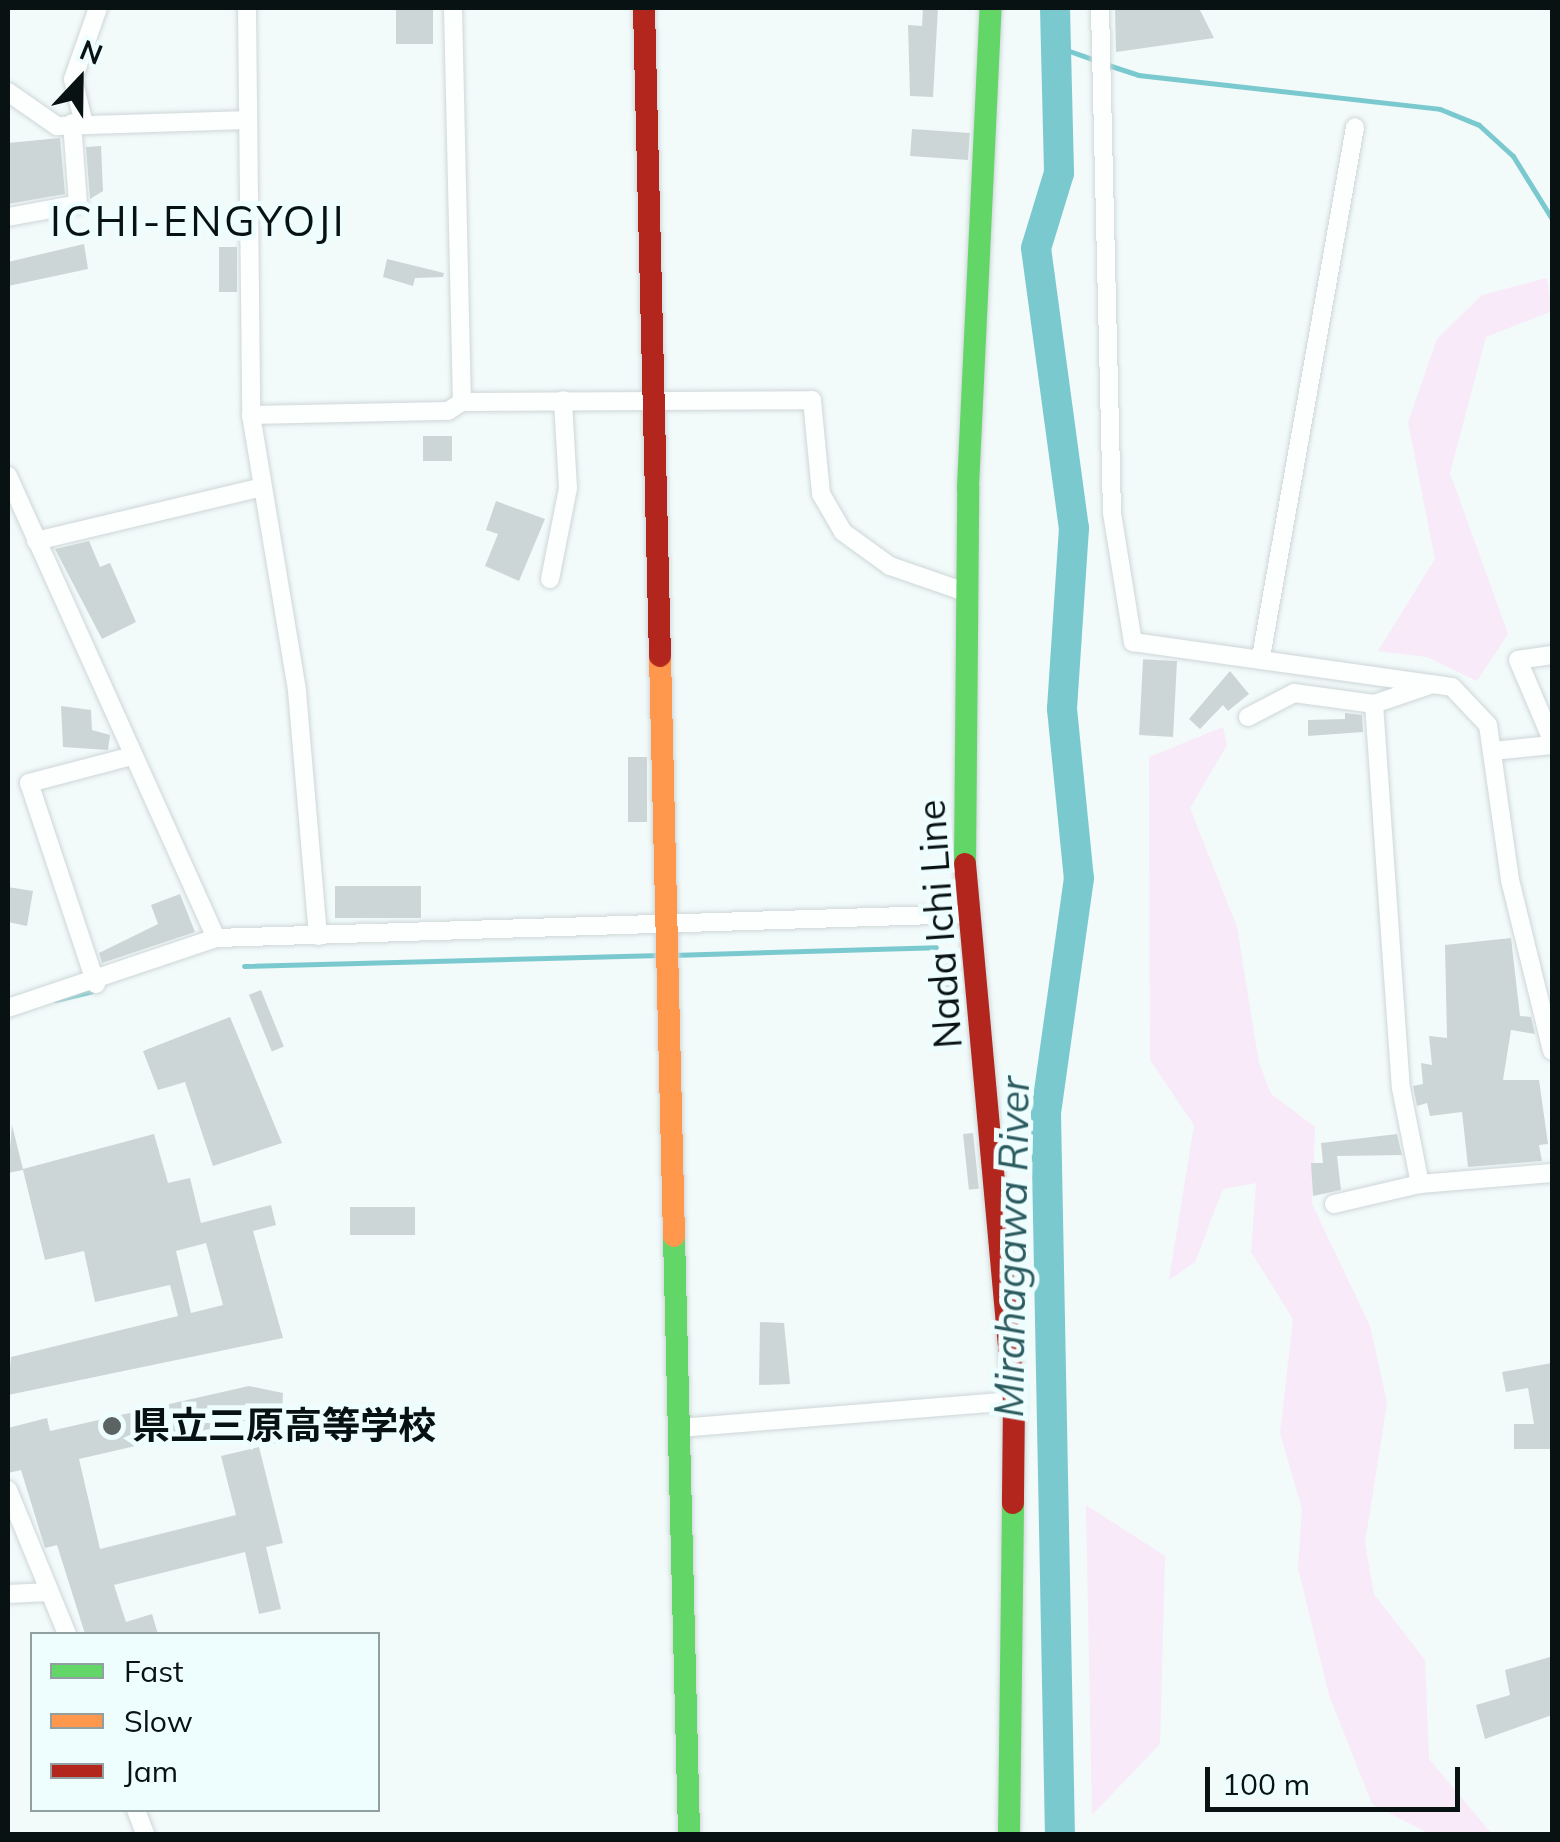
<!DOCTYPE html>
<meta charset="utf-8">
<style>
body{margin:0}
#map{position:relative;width:1560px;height:1842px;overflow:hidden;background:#f2fafa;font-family:Mulish,"Noto Sans JP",sans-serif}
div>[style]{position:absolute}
.green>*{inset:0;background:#f8eaf8}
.stream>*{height:5px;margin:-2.5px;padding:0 2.5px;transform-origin:2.5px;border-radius:2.5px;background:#7ac9cf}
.river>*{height:30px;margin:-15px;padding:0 15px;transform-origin:15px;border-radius:15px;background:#7ac9cf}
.building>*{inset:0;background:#cdd6d6;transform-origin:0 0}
.roads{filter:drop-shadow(0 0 2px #ced6d7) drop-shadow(0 0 2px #ced6d7)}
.street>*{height:18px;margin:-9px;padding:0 9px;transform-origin:9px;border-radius:9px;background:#fdfefe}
.fast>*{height:22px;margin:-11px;padding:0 11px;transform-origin:11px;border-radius:11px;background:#63d668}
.slow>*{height:22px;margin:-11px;padding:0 11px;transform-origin:11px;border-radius:11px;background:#ff974d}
.jam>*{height:22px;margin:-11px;padding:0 11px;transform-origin:11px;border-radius:11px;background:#b3261e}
.dots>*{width:28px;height:28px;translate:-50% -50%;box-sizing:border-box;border:5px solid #eefdfe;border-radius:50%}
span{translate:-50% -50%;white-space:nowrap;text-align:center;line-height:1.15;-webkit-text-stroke:10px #eefdfe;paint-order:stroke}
.street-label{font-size:38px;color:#091212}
.poi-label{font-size:38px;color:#091212;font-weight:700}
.left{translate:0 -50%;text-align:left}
.water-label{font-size:40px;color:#2c5b5f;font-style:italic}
.quarter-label{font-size:42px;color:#091212;letter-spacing:2.5px}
.frame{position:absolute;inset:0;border:10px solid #091212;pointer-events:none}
.legend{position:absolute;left:30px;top:1632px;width:350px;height:180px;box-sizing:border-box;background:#eefdfe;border:2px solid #929fa0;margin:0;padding:12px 18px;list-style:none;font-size:30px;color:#091212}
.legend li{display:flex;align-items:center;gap:20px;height:50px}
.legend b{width:50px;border:2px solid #929fa0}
.north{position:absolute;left:30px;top:30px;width:100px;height:100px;-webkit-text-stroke:8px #eefdfe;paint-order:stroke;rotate:22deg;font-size:28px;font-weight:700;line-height:40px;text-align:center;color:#091212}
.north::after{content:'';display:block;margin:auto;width:35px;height:45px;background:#091212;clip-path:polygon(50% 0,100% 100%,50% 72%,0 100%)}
.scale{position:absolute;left:1205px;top:1767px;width:255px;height:45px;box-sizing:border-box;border:5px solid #091212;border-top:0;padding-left:12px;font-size:30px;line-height:35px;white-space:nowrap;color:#091212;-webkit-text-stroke:8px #eefdfe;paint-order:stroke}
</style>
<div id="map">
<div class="green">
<i style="clip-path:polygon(1547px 278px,1552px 311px,1486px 337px,1450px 473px,1508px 634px,1477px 681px,1427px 657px,1378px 651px,1435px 559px,1408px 422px,1437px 339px,1482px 295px)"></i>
<i style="clip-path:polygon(1223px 727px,1227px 745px,1190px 808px,1237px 927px,1259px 1063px,1271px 1094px,1315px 1127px,1312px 1204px,1370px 1326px,1387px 1403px,1365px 1543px,1374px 1594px,1425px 1660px,1429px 1759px,1492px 1834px,1430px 1834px,1372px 1804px,1329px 1695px,1298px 1568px,1302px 1509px,1280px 1433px,1293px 1319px,1251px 1252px,1256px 1183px,1223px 1189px,1195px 1262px,1169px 1280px,1194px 1125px,1150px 1060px,1149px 757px)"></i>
<i style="clip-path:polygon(1086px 1505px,1165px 1556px,1160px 1744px,1092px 1815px)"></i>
</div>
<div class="stream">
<i style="left:1055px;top:46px;width:42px;rotate:19.3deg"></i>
<i style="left:1105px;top:64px;width:35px;rotate:18deg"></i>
<i style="left:1138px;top:75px;width:304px;rotate:6.4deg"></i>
<i style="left:1440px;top:109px;width:42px;rotate:22.3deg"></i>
<i style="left:1479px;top:125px;width:46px;rotate:42.4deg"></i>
<i style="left:1513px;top:156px;width:74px;rotate:58.2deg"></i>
<i style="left:672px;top:955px;width:264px;rotate:-1.7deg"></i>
<i style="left:244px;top:966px;width:417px;rotate:-1.5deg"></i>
<i style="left:55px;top:1000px;width:37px;rotate:-13deg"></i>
</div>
<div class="river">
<i style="left:1055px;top:8px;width:165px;rotate:88.6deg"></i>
<i style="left:1059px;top:173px;width:78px;rotate:107deg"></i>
<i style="left:1036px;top:248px;width:283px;rotate:82.3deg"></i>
<i style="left:1074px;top:528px;width:181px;rotate:93.8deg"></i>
<i style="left:1062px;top:709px;width:170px;rotate:84.3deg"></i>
<i style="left:1079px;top:878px;width:238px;rotate:98deg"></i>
<i style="left:1046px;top:1114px;width:720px;rotate:88.89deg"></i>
</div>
<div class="building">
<i style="left:396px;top:8px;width:37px;height:36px"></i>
<i style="clip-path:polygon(923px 8px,938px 8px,933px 97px,910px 96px,908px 25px,922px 26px)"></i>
<i style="clip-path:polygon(1115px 8px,1199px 8px,1214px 38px,1116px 52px)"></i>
<i style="left:912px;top:129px;width:58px;height:27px;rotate:4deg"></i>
<i style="clip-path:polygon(60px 138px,65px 194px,8px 204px,8px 143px)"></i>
<i style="clip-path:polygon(101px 146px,103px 191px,90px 199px,86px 147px)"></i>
<i style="clip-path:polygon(84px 244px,88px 269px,8px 286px,8px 262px)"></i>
<i style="left:219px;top:247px;width:18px;height:45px"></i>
<i style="clip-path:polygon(387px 259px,444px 273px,443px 277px,415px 278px,413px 286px,383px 277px)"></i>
<i style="left:452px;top:436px;width:25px;height:29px;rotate:90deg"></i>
<i style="clip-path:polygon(496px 501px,545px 519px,519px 581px,485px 566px,498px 534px,486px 530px)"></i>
<i style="clip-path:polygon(89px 541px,100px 567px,110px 563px,136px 622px,102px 639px,55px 549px)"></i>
<i style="left:1177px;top:661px;width:76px;height:34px;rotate:93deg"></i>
<i style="clip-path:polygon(1230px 671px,1249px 694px,1228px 711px,1223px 705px,1200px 729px,1189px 719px)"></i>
<i style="clip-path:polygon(61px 706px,91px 710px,92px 730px,110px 735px,108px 750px,63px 747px)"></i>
<i style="clip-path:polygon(1345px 713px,1362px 715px,1363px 732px,1308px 736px,1308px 720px,1345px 719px)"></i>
<i style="left:628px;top:757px;width:19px;height:65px"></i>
<i style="left:335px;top:886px;width:86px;height:32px"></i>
<i style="clip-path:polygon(8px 887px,33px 891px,27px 926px,8px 922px)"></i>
<i style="clip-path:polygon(180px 894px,195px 932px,102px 963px,99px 953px,158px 924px,151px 905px)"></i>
<i style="clip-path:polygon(1511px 938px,1520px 1016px,1531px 1017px,1535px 1034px,1511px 1030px,1503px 1080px,1539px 1080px,1548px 1144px,1539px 1145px,1542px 1161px,1468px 1167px,1462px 1112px,1430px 1116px,1427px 1103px,1417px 1106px,1413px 1086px,1423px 1084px,1421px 1063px,1432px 1065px,1429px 1036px,1447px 1038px,1445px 945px)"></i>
<i style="left:953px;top:963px;width:26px;height:19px;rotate:83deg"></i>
<i style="left:261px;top:990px;width:61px;height:13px;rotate:68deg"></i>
<i style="clip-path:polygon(230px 1017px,282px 1143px,213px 1166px,185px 1082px,158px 1090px,143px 1051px)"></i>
<i style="clip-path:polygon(evenodd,12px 1125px,23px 1169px,154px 1134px,168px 1183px,190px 1178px,201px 1223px,271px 1205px,276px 1225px,253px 1231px,283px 1338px,8px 1395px,11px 1357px,178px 1316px,170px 1285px,95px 1302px,84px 1251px,45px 1260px,23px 1170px,8px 1173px,12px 1125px,206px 1243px,223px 1305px,191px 1313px,176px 1251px,206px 1243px)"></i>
<i style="left:973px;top:1133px;width:56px;height:10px;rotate:84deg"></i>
<i style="clip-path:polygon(1397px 1134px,1402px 1155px,1337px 1156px,1341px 1190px,1313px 1196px,1311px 1163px,1323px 1163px,1321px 1143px)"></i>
<i style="left:350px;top:1207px;width:65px;height:28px"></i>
<i style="clip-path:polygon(760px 1322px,784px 1323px,790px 1384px,759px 1385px)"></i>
<i style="clip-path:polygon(1552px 1363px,1552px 1449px,1514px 1449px,1514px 1424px,1534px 1424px,1528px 1388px,1506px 1392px,1502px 1372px)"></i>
<i style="clip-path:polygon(249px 1386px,283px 1393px,280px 1444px,263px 1443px,261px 1417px,79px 1459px,100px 1549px,236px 1515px,221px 1456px,259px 1447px,283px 1543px,266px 1547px,281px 1609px,259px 1614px,245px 1552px,114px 1585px,126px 1622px,152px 1614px,158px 1634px,85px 1634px,57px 1545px,45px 1548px,21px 1470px,8px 1473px,8px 1428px,47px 1418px,50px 1431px)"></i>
<i style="clip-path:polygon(1550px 1657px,1552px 1715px,1485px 1739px,1476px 1705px,1510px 1695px,1505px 1670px)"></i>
</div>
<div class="roads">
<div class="street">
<i style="left:247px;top:8px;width:407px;rotate:89.4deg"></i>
<i style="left:251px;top:415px;width:280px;rotate:80.5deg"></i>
<i style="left:297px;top:691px;width:246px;rotate:85.1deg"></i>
<i style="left:453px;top:8px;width:394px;rotate:88.7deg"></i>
<i style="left:1100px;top:8px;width:505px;rotate:88.64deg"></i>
<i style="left:1112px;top:513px;width:131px;rotate:80.8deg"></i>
<i style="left:1133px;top:642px;width:322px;rotate:8deg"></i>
<i style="left:1452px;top:687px;width:52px;rotate:46.5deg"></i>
<i style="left:1488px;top:725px;width:157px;rotate:81.9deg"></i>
<i style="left:1510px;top:880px;width:176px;rotate:76.2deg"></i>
<i style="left:8px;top:92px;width:60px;rotate:34.8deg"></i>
<i style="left:57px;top:126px;width:191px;rotate:-1.8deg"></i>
<i style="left:83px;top:120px;width:42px;rotate:-103.7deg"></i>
<i style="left:73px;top:79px;width:75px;rotate:-70.6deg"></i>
<i style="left:8px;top:217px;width:71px;rotate:-10.5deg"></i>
<i style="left:78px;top:204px;width:81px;rotate:-94.2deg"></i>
<i style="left:251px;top:415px;width:197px;rotate:-1.2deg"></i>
<i style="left:448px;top:411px;width:17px;rotate:-33deg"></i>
<i style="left:462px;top:402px;width:350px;rotate:-0.3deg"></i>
<i style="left:812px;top:400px;width:94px;rotate:84.5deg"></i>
<i style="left:821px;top:494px;width:44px;rotate:59.9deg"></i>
<i style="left:843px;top:532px;width:58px;rotate:35.9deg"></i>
<i style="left:890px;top:566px;width:83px;rotate:19.1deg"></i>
<i style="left:8px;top:476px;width:507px;rotate:65.76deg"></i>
<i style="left:36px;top:541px;width:233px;rotate:-13.4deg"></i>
<i style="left:550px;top:579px;width:93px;rotate:-78.8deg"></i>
<i style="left:568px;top:488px;width:88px;rotate:-93.3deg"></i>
<i style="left:1552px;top:655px;width:34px;rotate:172deg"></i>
<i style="left:1518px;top:660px;width:87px;rotate:67deg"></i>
<i style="left:1261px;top:657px;width:538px;rotate:-79.94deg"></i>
<i style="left:1374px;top:704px;width:385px;rotate:86deg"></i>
<i style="left:1401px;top:1088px;width:98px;rotate:78.8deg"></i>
<i style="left:1248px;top:717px;width:52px;rotate:-27.6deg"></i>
<i style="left:1294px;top:693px;width:81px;rotate:7.8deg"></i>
<i style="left:1374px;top:704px;width:59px;rotate:-18.7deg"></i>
<i style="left:1492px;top:751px;width:60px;rotate:-5.7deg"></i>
<i style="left:96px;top:984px;width:212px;rotate:-108.4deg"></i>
<i style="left:29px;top:783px;width:106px;rotate:-14.7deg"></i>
<i style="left:8px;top:1008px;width:219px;rotate:-18.6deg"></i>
<i style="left:216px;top:938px;width:751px;rotate:-1.83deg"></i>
<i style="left:1334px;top:1204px;width:88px;rotate:-13.1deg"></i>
<i style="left:1420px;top:1184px;width:132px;rotate:-4.8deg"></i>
<i style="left:679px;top:1428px;width:336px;rotate:-4.6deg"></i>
<i style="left:8px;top:1490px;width:156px;rotate:67.7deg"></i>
<i style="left:8px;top:1594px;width:41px;rotate:-2.8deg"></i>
<i style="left:136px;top:1810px;width:26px;rotate:69deg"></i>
</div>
<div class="fast">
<i style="left:965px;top:864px;width:377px;rotate:-89.5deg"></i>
<i style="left:968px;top:487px;width:480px;rotate:-87.3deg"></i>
<i style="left:674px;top:1236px;width:598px;rotate:88.56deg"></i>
<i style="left:1009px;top:1834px;width:331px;rotate:-89.3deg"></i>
</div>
<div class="slow">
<i style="left:660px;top:656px;width:580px;rotate:88.62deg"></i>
</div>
<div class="jam">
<i style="left:644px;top:8px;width:648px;rotate:88.59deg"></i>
<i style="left:965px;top:864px;width:539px;rotate:84.79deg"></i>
<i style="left:1014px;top:1401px;width:102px;rotate:90.6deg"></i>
</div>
</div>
<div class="dots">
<i style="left:112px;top:1426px;background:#5b6363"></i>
</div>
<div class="street-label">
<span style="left:940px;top:924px;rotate:-94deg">Nada Ichi Line</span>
</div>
<div class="poi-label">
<span class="left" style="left:132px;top:1426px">県立三原高等学校</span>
</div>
<div class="water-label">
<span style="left:1011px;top:1247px;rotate:-89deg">Mirahagawa River</span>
</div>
<div class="quarter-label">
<span style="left:198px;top:221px">ICHI-ENGYOJI</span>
</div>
<div class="frame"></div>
<ul class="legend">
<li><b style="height:12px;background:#63d668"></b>Fast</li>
<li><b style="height:12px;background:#ff974d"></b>Slow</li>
<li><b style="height:12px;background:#b3261e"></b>Jam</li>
</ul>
<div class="north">N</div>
<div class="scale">100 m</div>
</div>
